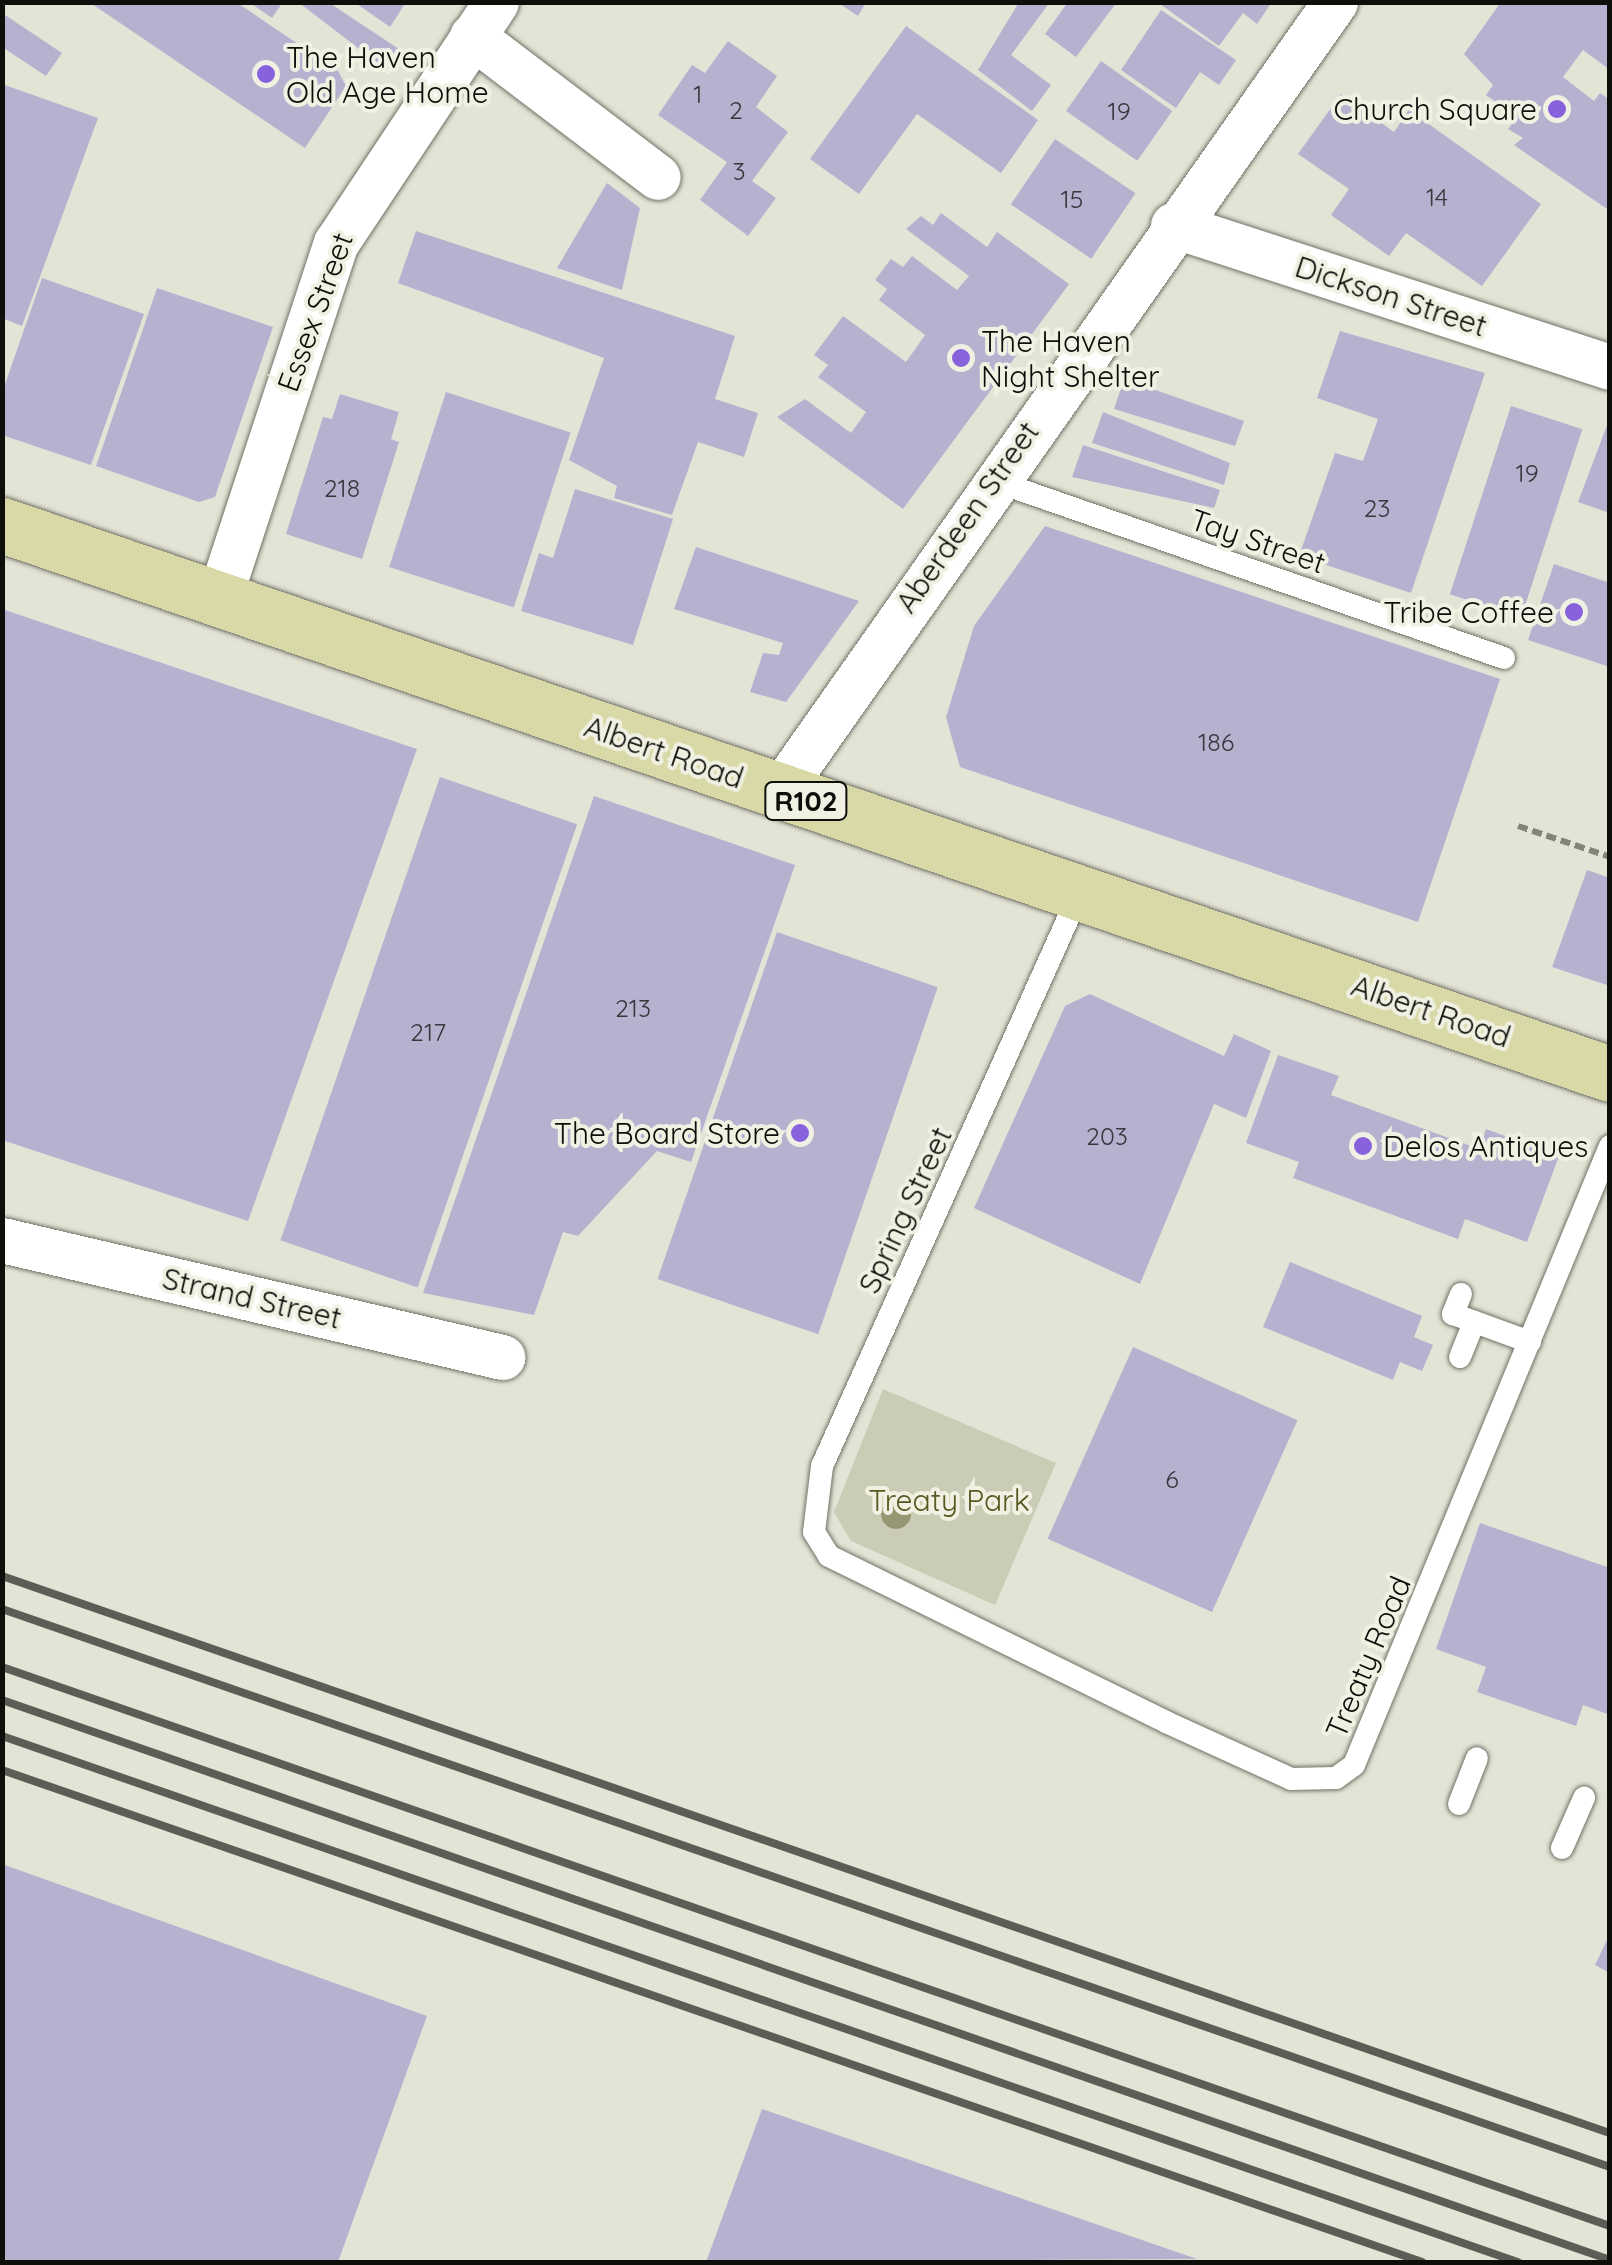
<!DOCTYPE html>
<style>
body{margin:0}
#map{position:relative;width:1612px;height:2265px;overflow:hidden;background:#e3e4d6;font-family:Quicksand,sans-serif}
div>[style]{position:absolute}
.green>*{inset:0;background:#cbccb5}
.building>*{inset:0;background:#b7b1d0;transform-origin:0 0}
.path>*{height:6px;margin-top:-3px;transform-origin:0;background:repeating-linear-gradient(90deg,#83847a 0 10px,transparent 0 15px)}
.roads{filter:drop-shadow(0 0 2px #717165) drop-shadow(0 0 2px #717165)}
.service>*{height:22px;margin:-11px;padding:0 11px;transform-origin:11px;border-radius:11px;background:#fff}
.minor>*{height:45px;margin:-22.5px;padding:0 22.5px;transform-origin:22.5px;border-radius:22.5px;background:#fff}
.primary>*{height:55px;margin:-27.5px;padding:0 27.5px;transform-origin:27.5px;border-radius:27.5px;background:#d9d9a7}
.rail>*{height:8px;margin:-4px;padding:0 4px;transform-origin:4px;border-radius:4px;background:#5d5d56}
.trees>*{width:30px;height:30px;margin:-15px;border-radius:50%;background:#979773}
.dots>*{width:28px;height:28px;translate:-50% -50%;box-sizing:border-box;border:5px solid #f0f1e3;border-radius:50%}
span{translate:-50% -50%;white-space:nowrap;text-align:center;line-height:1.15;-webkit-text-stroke:8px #f0f1e3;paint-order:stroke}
.number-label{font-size:25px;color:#38373c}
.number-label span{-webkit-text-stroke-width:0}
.shield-label span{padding:2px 8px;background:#f0f1e3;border:2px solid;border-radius:8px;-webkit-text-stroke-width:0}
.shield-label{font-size:28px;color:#0e0e0a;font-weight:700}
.poi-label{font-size:30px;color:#0e0e0a}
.left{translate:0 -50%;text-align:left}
.right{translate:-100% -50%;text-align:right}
.street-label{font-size:30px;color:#0e0e0a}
.park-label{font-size:30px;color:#585822}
.frame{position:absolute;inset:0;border:5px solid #0e0e0a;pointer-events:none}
</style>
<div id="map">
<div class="green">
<i style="clip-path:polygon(883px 1389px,1056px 1463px,995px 1605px,851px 1541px,834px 1512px)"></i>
</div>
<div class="building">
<i style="clip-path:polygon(89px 2px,236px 2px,338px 71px,346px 86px,305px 148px)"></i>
<i style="clip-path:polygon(249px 2px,283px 2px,272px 18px)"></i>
<i style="clip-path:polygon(298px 2px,328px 2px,402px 51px,388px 71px)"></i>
<i style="clip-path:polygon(354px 2px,406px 2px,390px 27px)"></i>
<i style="clip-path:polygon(837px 2px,866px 2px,858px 16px)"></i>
<i style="clip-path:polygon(1019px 2px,1050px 2px,1011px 55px,1051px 85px,1032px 111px,978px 70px)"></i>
<i style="clip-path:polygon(1068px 2px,1117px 2px,1076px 57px,1045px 34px)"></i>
<i style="clip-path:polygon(1157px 2px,1272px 2px,1257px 24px,1243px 13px,1219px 46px)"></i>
<i style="clip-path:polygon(1501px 2px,1610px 2px,1610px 70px,1583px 50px,1563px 77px,1594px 101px,1600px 93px,1610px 100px,1610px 211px,1514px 145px,1523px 138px,1508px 129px,1517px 117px,1486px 95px,1493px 85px,1464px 54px)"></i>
<i style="clip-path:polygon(1161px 10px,1236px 60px,1219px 85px,1200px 72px,1176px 108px,1121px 70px)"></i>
<i style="clip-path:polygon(2px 13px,62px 53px,46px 76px,2px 47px)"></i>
<i style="clip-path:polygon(906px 26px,1038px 120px,1001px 173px,917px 114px,859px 194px,810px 159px)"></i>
<i style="clip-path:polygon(728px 41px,777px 76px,756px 107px,788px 132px,752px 181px,776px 198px,748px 236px,700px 200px,727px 162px,658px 115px,692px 65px,705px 73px)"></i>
<i style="left:1101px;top:61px;width:87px;height:61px;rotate:35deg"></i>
<i style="clip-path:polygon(2px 84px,98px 118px,22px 326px,2px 318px)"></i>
<i style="clip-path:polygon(1341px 94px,1394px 132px,1409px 110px,1541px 204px,1482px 286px,1406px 233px,1389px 256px,1331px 215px,1349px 189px,1298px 154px)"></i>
<i style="left:1055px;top:139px;width:97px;height:79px;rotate:34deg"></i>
<i style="clip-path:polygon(607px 183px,640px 208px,622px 290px,557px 268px)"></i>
<i style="clip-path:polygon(941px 213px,987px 247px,997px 232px,1069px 284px,903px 509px,777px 417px,805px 399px,851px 433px,866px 412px,818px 377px,828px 365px,814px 355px,843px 316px,906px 362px,925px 335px,879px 300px,887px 289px,875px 280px,891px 259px,903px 267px,912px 256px,957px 290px,969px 276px,906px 229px,921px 216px,933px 225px)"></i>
<i style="clip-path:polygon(416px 231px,735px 336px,715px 399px,758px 413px,744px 457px,698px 442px,672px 515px,614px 498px,617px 486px,569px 460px,604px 358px,398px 283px)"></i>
<i style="clip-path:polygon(42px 278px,144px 314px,91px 465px,2px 435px,2px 393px)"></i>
<i style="clip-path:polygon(157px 288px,273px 327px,215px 497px,199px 502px,96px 466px)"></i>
<i style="clip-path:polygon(1340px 331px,1485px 373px,1411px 593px,1299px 556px,1335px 453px,1363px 461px,1378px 419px,1317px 398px)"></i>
<i style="clip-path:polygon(1124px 379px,1244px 421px,1235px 446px,1114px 409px)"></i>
<i style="left:446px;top:392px;width:131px;height:184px;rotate:18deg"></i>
<i style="clip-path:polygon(340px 394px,399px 412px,391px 439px,399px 442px,362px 559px,286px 534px,323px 417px,332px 419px)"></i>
<i style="left:1511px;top:406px;width:75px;height:198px;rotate:18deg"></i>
<i style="clip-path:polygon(1103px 412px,1230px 463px,1224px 485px,1092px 443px)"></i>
<i style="clip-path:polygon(1609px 420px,1610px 420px,1610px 513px,1578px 502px)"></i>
<i style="clip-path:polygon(1083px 445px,1220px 490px,1214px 508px,1072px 477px)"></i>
<i style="clip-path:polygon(575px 489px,673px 519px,633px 645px,521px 611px,539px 553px,553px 558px)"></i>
<i style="clip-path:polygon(1045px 526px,1500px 679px,1418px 922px,960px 767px,946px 717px,974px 626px)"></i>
<i style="clip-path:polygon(696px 547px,859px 601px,786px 702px,750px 692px,763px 653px,779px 655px,783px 643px,674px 609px)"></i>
<i style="clip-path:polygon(1554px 564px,1610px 583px,1610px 667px,1528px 640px)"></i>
<i style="clip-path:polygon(2px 609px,417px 749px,248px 1221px,2px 1140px)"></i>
<i style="left:440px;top:777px;width:145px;height:490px;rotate:19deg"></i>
<i style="clip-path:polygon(594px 796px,795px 865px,691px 1162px,657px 1151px,578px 1236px,563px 1232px,534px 1315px,423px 1293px)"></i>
<i style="clip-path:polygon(1587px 870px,1610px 878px,1610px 986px,1552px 967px)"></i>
<i style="left:777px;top:932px;width:170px;height:367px;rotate:19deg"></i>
<i style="clip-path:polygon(1090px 994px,1224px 1056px,1234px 1034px,1271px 1051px,1246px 1118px,1214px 1104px,1140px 1284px,974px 1208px,1065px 1006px)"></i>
<i style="clip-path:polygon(1278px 1055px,1339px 1076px,1331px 1095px,1479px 1149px,1486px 1129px,1559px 1156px,1527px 1242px,1465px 1219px,1458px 1239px,1293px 1178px,1299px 1162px,1246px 1143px)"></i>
<i style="clip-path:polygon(1290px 1262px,1422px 1316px,1414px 1337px,1433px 1345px,1422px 1371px,1400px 1362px,1393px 1380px,1263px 1327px)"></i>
<i style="left:1133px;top:1347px;width:180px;height:210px;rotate:24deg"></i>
<i style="clip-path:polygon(1480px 1523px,1610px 1568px,1610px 1715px,1583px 1705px,1576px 1726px,1477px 1692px,1486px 1667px,1436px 1649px)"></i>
<i style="clip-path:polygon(2px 1864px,427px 2016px,338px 2262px,2px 2262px)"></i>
<i style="clip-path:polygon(1610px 1934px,1610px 1973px,1595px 1965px)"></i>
<i style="clip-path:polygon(762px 2109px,1197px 2259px,706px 2262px)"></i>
</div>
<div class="path">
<i style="left:1518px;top:826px;width:97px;rotate:18.6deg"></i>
</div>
<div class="roads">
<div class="service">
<i style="left:992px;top:480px;width:542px;rotate:19.17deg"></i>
<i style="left:1080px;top:892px;width:629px;rotate:114.2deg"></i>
<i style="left:822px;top:1466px;width:66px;rotate:96.9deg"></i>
<i style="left:814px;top:1532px;width:28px;rotate:58deg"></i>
<i style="left:829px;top:1556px;width:376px;rotate:26.2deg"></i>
<i style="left:1166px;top:1722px;width:137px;rotate:24.5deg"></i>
<i style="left:1291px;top:1779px;width:45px;rotate:-1.3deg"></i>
<i style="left:1336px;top:1778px;width:22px;rotate:-36deg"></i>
<i style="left:1354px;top:1765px;width:670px;rotate:-67.53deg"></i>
<i style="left:1461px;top:1294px;width:22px;rotate:112deg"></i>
<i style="left:1453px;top:1314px;width:82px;rotate:20deg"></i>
<i style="left:1460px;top:1357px;width:38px;rotate:-68deg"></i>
<i style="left:1459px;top:1804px;width:49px;rotate:-68.6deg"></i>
<i style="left:1562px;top:1848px;width:55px;rotate:-66.3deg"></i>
</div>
<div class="minor">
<i style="left:472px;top:36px;width:233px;rotate:37.2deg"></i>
<i style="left:1173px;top:225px;width:459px;rotate:18deg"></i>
<i style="left:219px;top:598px;width:374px;rotate:-71.8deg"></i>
<i style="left:336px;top:243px;width:289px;rotate:-56.4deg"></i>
<i style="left:779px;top:792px;width:966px;rotate:-54.86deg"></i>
<i style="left:2px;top:1240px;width:514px;rotate:13.17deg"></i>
</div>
<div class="primary">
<i style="left:2px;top:525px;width:1699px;rotate:18.85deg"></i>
</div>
</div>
<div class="rail">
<i style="left:2px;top:1576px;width:1702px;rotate:19.11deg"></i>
<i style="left:2px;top:1609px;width:1702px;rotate:19.14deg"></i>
<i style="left:2px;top:1667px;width:1702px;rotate:19.17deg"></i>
<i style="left:2px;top:1700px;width:1703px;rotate:19.2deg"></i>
<i style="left:2px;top:1736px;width:1605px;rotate:19.14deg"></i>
<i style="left:2px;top:1770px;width:1503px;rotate:19.11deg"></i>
</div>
<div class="trees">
<i style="left:896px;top:1514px"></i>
</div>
<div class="dots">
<i style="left:266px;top:74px;background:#8762dc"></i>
<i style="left:1557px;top:109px;background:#8762dc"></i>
<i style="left:961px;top:358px;background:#8762dc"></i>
<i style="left:1574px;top:612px;background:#8762dc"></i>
<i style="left:800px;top:1133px;background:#8762dc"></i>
<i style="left:1363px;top:1146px;background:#8762dc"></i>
</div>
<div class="number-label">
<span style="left:698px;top:94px">1</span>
<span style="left:736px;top:110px">2</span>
<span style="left:1119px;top:111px">19</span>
<span style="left:739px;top:171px">3</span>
<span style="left:1437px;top:197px">14</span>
<span style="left:1072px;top:199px">15</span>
<span style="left:1527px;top:473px">19</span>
<span style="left:342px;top:488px">218</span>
<span style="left:1377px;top:508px">23</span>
<span style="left:1216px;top:742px">186</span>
<span style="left:633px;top:1008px">213</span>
<span style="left:428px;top:1032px">217</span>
<span style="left:1107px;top:1136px">203</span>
<span style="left:1172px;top:1479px">6</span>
</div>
<div class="shield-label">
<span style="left:806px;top:801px">R102</span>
</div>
<div class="poi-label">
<span class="left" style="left:286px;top:74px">The Haven<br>Old Age Home</span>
<span class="right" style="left:1537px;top:109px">Church Square</span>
<span class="left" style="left:981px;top:358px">The Haven<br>Night Shelter</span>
<span class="right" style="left:1554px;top:612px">Tribe Coffee</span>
<span class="right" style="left:780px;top:1133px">The Board Store</span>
<span class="left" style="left:1383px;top:1146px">Delos Antiques</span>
</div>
<div class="street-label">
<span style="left:1391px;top:296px;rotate:18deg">Dickson Street</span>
<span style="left:315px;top:312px;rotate:-70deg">Essex Street</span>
<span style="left:967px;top:517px;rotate:-55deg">Aberdeen Street</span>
<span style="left:1258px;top:541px;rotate:19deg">Tay Street</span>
<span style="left:664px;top:752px;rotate:19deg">Albert Road</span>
<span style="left:1431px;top:1011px;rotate:19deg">Albert Road</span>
<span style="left:905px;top:1210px;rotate:-65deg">Spring Street</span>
<span style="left:252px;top:1298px;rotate:13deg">Strand Street</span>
<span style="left:1368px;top:1657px;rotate:-67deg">Treaty Road</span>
</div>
<div class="park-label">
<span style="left:949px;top:1500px">Treaty Park</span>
</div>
<div class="frame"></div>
</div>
